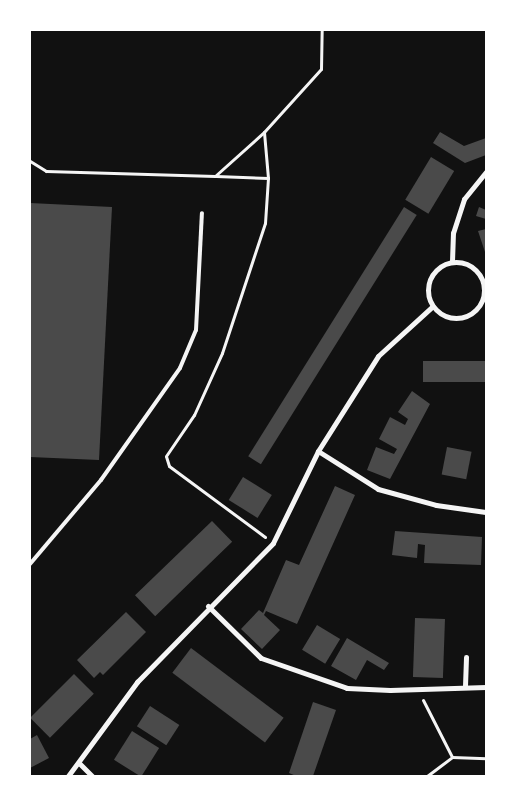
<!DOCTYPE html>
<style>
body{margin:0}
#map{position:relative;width:516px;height:806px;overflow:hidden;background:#111;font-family:Jost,sans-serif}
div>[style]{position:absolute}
.building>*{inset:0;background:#4a4a4a;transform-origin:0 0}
.path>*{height:3px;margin:-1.5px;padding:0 1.5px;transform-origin:1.5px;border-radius:1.5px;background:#f5f5f5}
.service>*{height:4px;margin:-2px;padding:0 2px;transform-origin:2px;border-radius:2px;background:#f5f5f5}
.minor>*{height:5px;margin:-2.5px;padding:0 2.5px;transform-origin:2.5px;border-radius:2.5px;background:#f5f5f5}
.minor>.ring{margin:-2.5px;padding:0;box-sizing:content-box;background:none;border:5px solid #f5f5f5;border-radius:50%}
span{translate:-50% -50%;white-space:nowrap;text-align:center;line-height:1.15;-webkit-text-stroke:5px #fff;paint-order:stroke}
.frame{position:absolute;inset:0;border:31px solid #fff;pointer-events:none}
</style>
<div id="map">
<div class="building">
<i style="clip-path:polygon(440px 132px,464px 146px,486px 138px,486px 155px,465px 163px,433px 143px)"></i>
<i style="left:431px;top:157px;width:27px;height:50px;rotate:31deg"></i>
<i style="clip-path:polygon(30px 203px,112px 207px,99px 460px,30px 457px)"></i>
<i style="left:404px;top:207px;width:15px;height:294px;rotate:32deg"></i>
<i style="clip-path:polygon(479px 207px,486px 210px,486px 219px,476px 216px)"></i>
<i style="clip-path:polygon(486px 229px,486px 255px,478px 231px)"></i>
<i style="left:486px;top:361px;width:21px;height:63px;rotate:90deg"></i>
<i style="clip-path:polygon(412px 391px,430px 404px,390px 479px,367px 470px,376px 447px,394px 454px,397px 449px,379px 439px,390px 417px,405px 425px,408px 419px,398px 412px)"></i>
<i style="left:447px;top:447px;width:25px;height:28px;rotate:11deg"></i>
<i style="left:243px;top:477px;width:34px;height:27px;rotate:32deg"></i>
<i style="clip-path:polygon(335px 486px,355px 495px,297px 624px,266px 611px,264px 615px,280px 630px,262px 649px,241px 629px,259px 610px,263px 613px,286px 560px,299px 565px)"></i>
<i style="left:212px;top:521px;width:29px;height:107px;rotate:46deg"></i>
<i style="clip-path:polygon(395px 531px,482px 537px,481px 565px,424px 563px,425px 545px,418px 544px,417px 558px,392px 555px)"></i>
<i style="clip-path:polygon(126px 612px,146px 632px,103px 675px,100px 672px,94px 678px,77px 660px)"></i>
<i style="left:415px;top:618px;width:30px;height:59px;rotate:2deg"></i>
<i style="left:317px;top:625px;width:27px;height:29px;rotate:31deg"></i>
<i style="clip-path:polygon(347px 638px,389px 663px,384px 670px,367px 660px,356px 680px,331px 666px)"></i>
<i style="left:191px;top:648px;width:116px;height:31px;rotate:37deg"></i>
<i style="left:74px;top:674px;width:28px;height:62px;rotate:45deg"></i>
<i style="clip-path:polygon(313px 702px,336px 710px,313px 776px,296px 776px,289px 773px)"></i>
<i style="left:150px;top:706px;width:35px;height:24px;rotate:33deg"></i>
<i style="left:132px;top:731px;width:32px;height:34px;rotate:32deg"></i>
<i style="clip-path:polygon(37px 735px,49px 758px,30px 768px,30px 739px)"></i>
</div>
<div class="path">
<i style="left:30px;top:161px;width:19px;rotate:32deg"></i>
<i style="left:46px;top:171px;width:169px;rotate:1.7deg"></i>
<i style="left:215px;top:176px;width:66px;rotate:-41.9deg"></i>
<i style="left:216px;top:176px;width:52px;rotate:2.2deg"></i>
<i style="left:265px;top:537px;width:119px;rotate:-143.5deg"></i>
<i style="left:169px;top:466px;width:10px;rotate:-107deg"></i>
<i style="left:166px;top:456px;width:50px;rotate:-55.7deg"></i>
<i style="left:194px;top:415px;width:68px;rotate:-65.7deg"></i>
<i style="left:222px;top:353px;width:137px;rotate:-71.7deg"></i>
<i style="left:265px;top:223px;width:45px;rotate:-86.2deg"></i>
<i style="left:268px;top:178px;width:46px;rotate:-95deg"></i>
<i style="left:264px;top:132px;width:85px;rotate:-47.9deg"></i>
<i style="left:321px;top:69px;width:39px;rotate:-89deg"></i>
<i style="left:423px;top:700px;width:64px;rotate:63deg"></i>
<i style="left:427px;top:776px;width:31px;rotate:-37deg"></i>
<i style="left:452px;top:757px;width:34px;rotate:2deg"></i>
</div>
<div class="service">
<i style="left:30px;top:564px;width:110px;rotate:-49.8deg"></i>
<i style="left:101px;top:480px;width:137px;rotate:-54.8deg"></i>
<i style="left:180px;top:368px;width:41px;rotate:-67.2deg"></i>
<i style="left:196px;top:330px;width:117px;rotate:-87.1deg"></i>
</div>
<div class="minor">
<i style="left:452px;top:261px;width:28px;rotate:-88deg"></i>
<i style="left:453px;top:233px;width:36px;rotate:-72deg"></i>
<i style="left:464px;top:199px;width:35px;rotate:-51deg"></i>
<i class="ring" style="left:428px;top:262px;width:51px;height:51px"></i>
<i style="left:318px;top:451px;width:71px;rotate:32.3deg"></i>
<i style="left:378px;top:489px;width:60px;rotate:15.4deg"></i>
<i style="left:436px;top:505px;width:50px;rotate:8deg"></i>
<i style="left:208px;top:606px;width:74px;rotate:44.5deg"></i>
<i style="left:261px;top:658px;width:91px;rotate:19.2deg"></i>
<i style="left:347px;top:688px;width:43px;rotate:2.7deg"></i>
<i style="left:390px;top:690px;width:96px;rotate:-1.8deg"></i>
<i style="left:465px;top:686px;width:29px;rotate:-88deg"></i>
<i style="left:80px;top:764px;width:17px;rotate:45deg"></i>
<i style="left:68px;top:776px;width:117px;rotate:-53.7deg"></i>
<i style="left:137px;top:682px;width:194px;rotate:-45.6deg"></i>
<i style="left:273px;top:543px;width:102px;rotate:-63.9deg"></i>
<i style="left:318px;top:451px;width:112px;rotate:-57.7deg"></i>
<i style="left:378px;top:356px;width:74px;rotate:-42.3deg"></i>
</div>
<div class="frame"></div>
</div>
